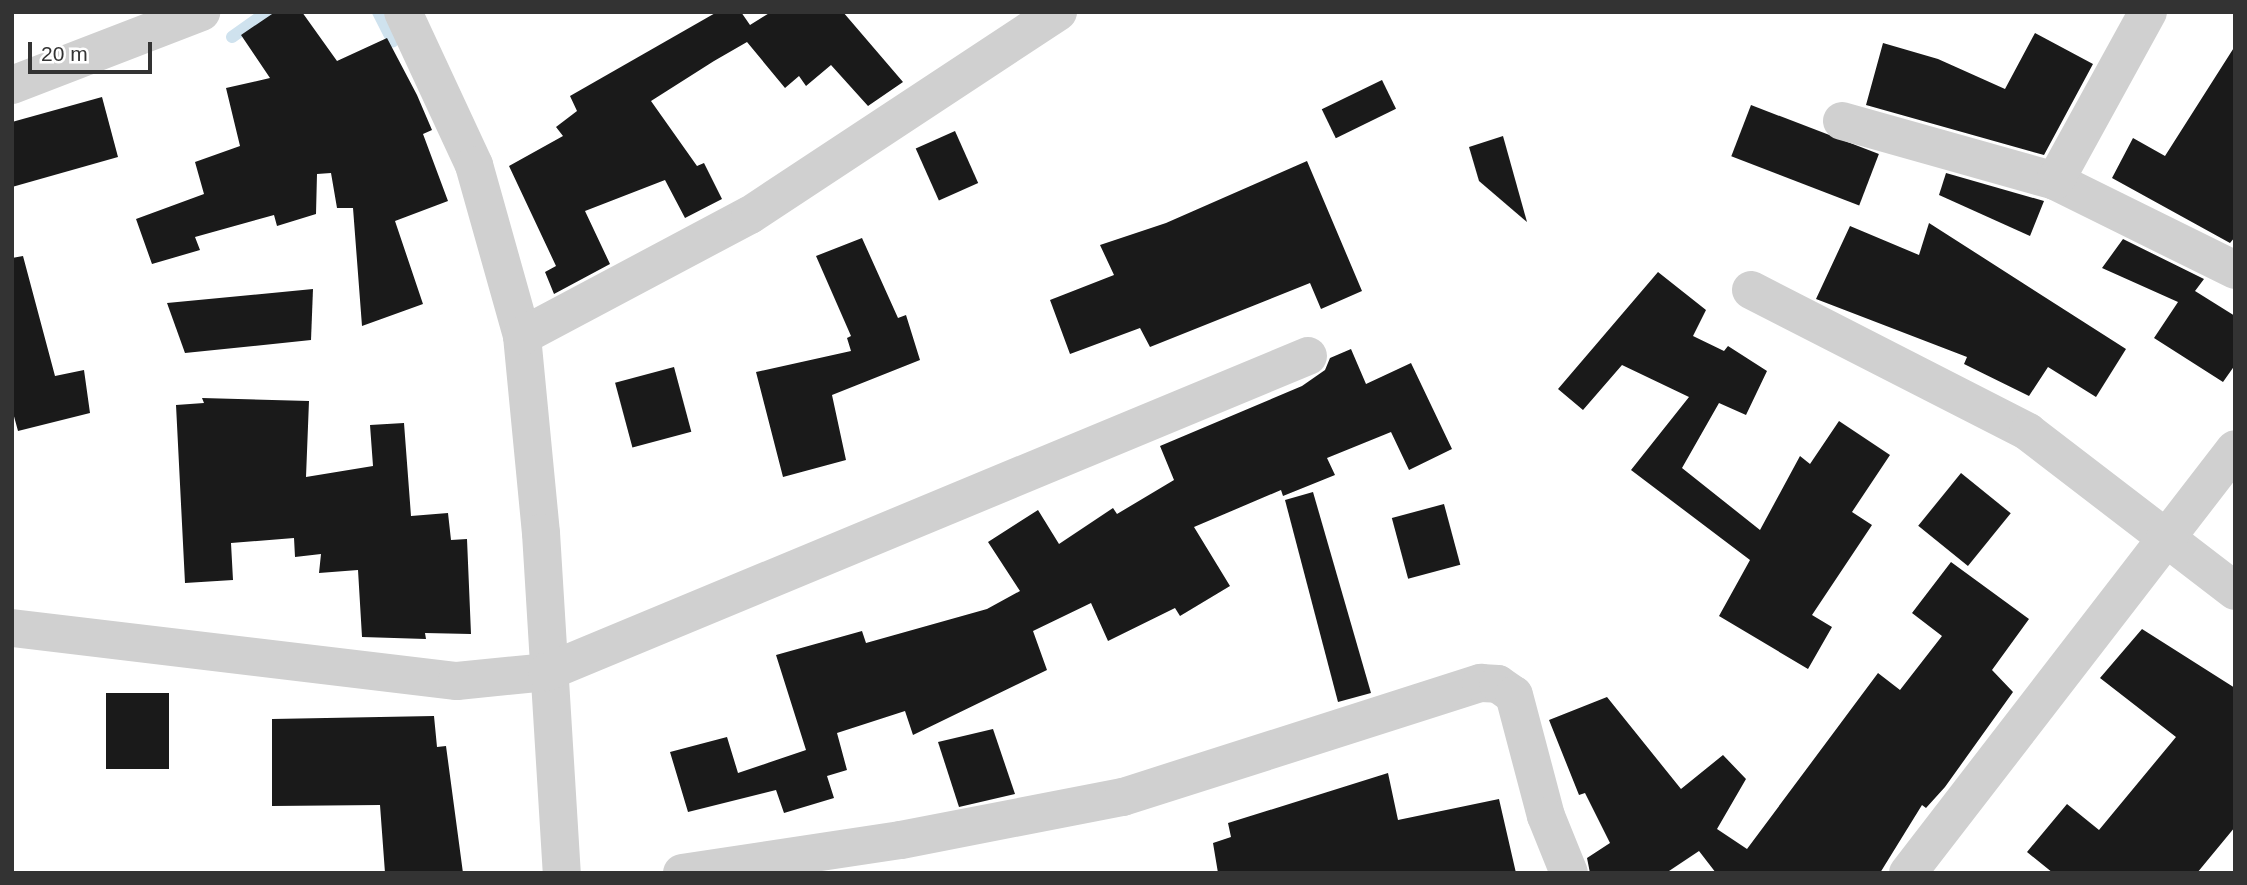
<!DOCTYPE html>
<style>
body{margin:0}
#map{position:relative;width:2247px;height:885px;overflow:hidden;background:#fff;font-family:Helvetica,sans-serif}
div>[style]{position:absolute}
.stream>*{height:12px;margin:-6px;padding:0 6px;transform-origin:6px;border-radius:6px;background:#cfe2ee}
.building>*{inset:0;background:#1a1a1a;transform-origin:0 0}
.minor>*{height:38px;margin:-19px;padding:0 19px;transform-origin:19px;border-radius:19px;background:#d0d0d0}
span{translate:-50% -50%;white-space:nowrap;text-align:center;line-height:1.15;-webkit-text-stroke:7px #fff;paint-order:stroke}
.frame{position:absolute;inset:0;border:14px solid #333;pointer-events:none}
.scale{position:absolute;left:28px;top:42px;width:124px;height:32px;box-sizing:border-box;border:4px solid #333;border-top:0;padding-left:9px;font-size:21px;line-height:24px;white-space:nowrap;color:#333;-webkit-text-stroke:5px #fff;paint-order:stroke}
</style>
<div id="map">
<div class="stream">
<i style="left:378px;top:12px;width:33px;rotate:63deg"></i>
<i style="left:232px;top:37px;width:43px;rotate:-35.5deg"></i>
</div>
<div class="building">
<i style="clip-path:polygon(275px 12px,302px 12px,337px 61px,387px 38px,417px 95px,432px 130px,423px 134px,448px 201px,395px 221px,423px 304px,362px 326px,353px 208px,337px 208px,331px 173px,317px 174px,316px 214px,277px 226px,274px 215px,195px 237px,200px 250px,152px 264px,136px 219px,204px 194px,195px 162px,240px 146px,226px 88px,270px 78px,241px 35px)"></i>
<i style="clip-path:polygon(717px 12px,741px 12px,750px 25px,771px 12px,843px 12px,903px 82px,868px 106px,831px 65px,806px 86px,799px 76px,785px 88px,747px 42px,714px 61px,651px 101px,697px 166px,704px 163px,722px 199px,685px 218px,665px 180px,585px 211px,610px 264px,554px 294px,545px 272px,556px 266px,509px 166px,563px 136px,556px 127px,577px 111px,570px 96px)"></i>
<i style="clip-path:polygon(2035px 33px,2093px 64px,2044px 155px,1866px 105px,1883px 43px,1938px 59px,2005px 89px)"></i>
<i style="clip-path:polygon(2235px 46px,2235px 237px,2230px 243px,2112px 178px,2133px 138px,2165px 156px)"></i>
<i style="left:1382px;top:80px;width:32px;height:67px;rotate:64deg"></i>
<i style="clip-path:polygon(102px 97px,118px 157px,12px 187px,12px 122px)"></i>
<i style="left:1751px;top:105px;width:137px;height:55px;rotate:21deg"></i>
<i style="left:955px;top:131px;width:57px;height:43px;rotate:66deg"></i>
<i style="clip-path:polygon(1503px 136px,1527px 222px,1479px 181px,1469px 147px)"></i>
<i style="clip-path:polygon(1307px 161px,1362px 291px,1321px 309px,1310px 283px,1150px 347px,1140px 328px,1070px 354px,1050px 300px,1114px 275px,1100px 245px,1166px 223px)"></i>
<i style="clip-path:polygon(1946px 173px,2044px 201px,2030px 236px,1939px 195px)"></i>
<i style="clip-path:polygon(1929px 223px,2126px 349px,2096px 397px,2048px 367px,2029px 396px,1964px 364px,1967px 357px,1816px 299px,1850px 226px,1919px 255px)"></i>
<i style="clip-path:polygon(862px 238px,898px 318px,906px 315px,920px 360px,832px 395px,846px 460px,783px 477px,756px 372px,851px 351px,847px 338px,851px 336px,816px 256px)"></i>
<i style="clip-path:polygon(2123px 239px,2204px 279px,2195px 291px,2235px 316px,2235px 365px,2223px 382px,2154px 338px,2178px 302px,2102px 268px)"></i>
<i style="clip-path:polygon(23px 256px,55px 376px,84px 370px,90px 413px,18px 431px,12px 409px,12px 258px)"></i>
<i style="clip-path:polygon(1658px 272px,1706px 310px,1693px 336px,1724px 351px,1728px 346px,1767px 371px,1746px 415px,1719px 403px,1682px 468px,1760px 530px,1800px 456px,1810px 464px,1839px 421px,1890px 455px,1852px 512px,1872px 525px,1812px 615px,1832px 627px,1808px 669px,1719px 616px,1750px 560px,1631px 470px,1689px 397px,1622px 365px,1583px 410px,1558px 389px)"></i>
<i style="clip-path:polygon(313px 289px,311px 340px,185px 353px,167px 303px)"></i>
<i style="clip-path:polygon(1351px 349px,1366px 384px,1411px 363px,1452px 449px,1409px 470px,1391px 432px,1327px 458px,1335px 475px,1283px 496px,1281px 490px,1194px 527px,1230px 586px,1180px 616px,1175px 608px,1108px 641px,1091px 603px,1033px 631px,1047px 670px,913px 735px,905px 711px,837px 733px,847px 770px,827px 776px,834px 798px,784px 813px,776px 790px,688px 812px,670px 752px,727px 737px,738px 773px,806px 750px,776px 655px,862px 631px,866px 643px,987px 609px,1020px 591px,988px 542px,1038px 510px,1059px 544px,1113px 508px,1117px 514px,1174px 480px,1160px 446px,1302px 386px,1325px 370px,1330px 358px)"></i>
<i style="left:674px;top:367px;width:67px;height:61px;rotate:75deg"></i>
<i style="clip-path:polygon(202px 398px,309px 401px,306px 477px,373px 466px,370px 425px,404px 423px,411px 516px,448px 513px,451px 540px,467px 539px,471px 634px,425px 633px,426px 639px,362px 637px,358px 570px,319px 573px,321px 554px,295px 557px,294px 538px,231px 543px,233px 580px,185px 583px,176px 405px,204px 403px)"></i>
<i style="left:1961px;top:473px;width:64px;height:68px;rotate:39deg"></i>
<i style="clip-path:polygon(1313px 492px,1371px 693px,1338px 702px,1285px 500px)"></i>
<i style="left:1444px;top:504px;width:63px;height:54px;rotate:75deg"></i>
<i style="clip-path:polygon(1951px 562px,2029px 619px,1992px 670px,2013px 692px,1945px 787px,1926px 808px,1922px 805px,1880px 873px,1716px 873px,1699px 851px,1666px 873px,1590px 873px,1587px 858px,1610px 843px,1585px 793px,1579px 795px,1549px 720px,1607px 697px,1681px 789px,1723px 755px,1746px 779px,1717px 829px,1747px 849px,1878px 673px,1900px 690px,1942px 636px,1912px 613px)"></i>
<i style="clip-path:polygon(2142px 629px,2235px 688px,2235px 827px,2197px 873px,2053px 873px,2027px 852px,2067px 804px,2099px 830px,2176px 737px,2100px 678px)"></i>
<i style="left:106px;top:693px;width:63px;height:76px"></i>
<i style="clip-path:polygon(434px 716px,437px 747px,446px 746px,463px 873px,385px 873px,380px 805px,272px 806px,272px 719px)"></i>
<i style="clip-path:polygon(993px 729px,1015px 794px,959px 807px,938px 742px)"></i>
<i style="clip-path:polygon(1388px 773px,1398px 820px,1499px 799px,1516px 873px,1218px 873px,1213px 843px,1231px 837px,1228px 823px)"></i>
</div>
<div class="minor">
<i style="left:403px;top:12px;width:169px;rotate:65.1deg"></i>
<i style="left:474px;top:165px;width:178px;rotate:74.3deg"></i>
<i style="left:522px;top:336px;width:198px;rotate:84.5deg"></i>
<i style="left:541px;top:533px;width:341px;rotate:86.5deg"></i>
<i style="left:12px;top:85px;width:203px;rotate:-21.1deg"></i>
<i style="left:1842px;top:121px;width:221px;rotate:15.7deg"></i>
<i style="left:2055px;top:181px;width:201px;rotate:26.3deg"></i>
<i style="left:2055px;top:181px;width:193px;rotate:-61.2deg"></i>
<i style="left:1751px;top:290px;width:311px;rotate:27.1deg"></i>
<i style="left:2028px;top:432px;width:261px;rotate:37.5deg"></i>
<i style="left:522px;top:336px;width:258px;rotate:-28deg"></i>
<i style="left:750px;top:215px;width:369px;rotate:-33.4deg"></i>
<i style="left:12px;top:628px;width:448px;rotate:6.8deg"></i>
<i style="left:457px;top:681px;width:90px;rotate:-5.7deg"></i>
<i style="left:547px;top:672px;width:824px;rotate:-22.55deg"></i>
<i style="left:682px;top:873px;width:221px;rotate:-8.6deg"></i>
<i style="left:901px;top:840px;width:226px;rotate:-11deg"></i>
<i style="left:1123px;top:797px;width:376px;rotate:-17.7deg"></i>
<i style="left:1481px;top:683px;width:17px;rotate:3deg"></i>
<i style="left:1498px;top:684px;width:19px;rotate:35deg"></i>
<i style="left:1514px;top:695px;width:125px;rotate:75.2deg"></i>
<i style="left:1546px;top:816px;width:61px;rotate:68deg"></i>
<i style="left:1908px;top:873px;width:535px;rotate:-52.36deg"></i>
</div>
<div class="frame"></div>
<div class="scale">20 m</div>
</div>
